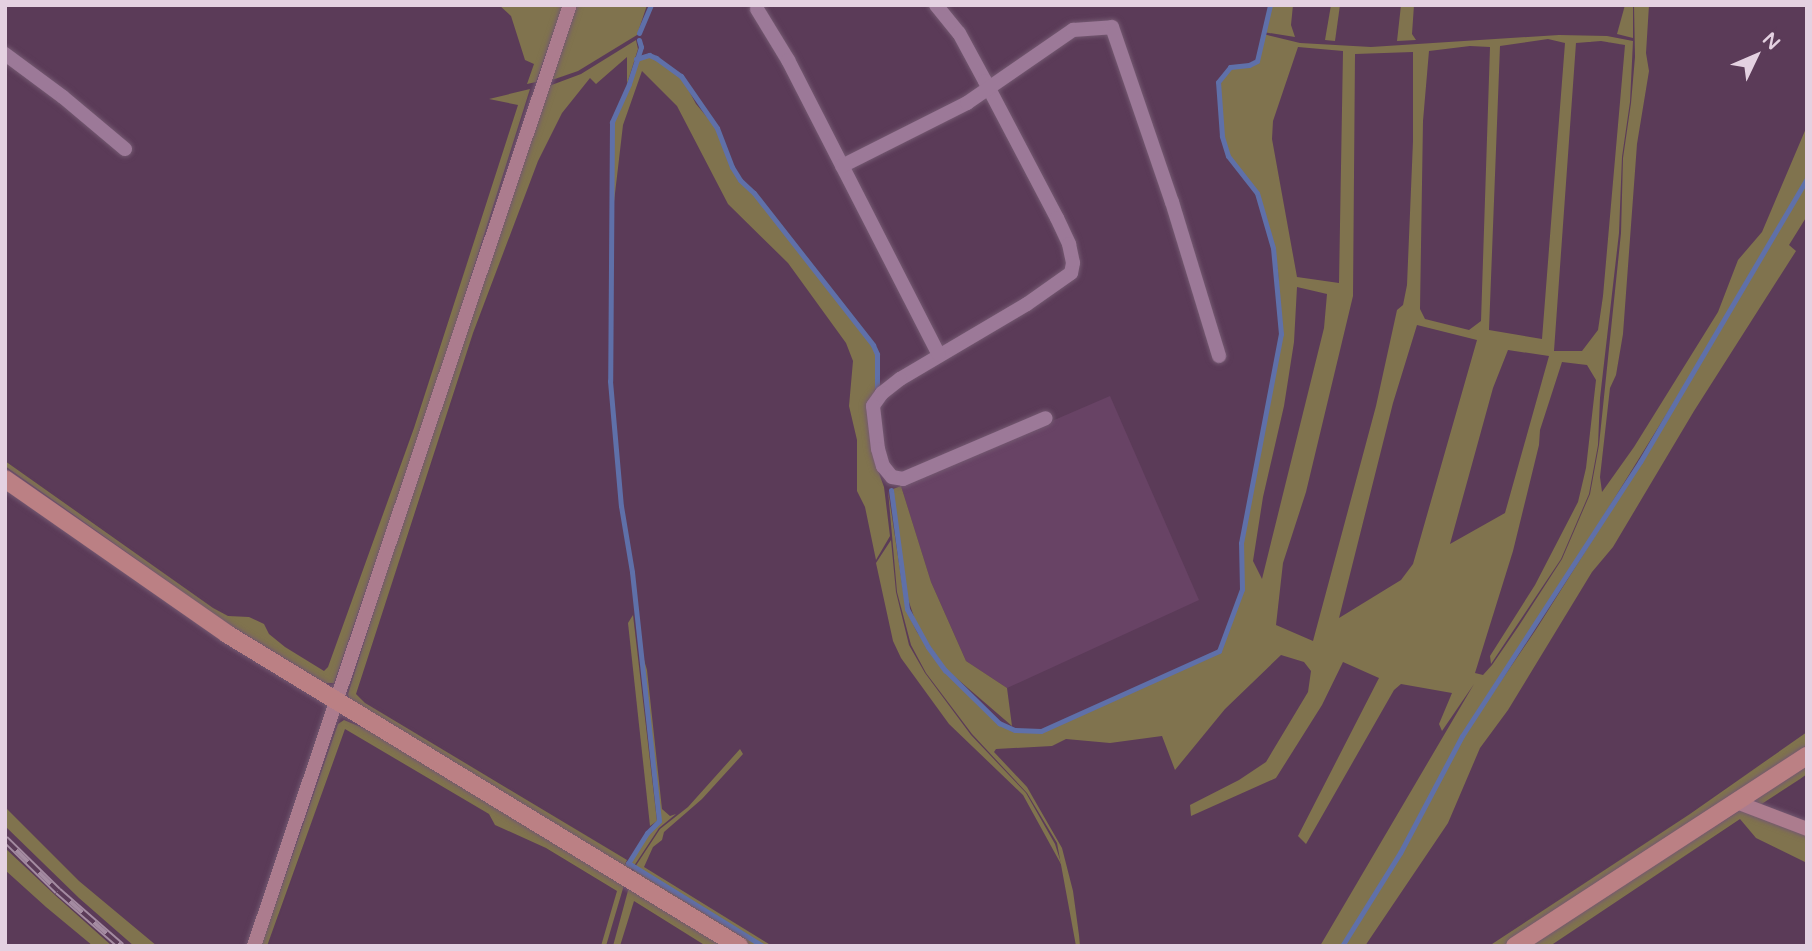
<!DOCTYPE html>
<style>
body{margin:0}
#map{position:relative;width:1812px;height:951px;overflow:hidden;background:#5b3b58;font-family:"Varela Round",sans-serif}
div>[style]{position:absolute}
.built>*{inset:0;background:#684365}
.green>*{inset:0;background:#80734e}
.stream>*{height:5px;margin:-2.5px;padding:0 2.5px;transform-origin:2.5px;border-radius:2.5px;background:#5f70a9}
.roads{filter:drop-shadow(0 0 2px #745971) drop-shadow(0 0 2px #745971)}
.street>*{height:14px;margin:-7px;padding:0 7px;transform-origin:7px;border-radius:7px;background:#9c7998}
.secondary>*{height:14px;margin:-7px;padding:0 7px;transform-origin:7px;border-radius:7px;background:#ac7c8e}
.primary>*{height:18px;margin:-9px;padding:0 9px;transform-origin:9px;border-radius:9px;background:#bb8084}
.rail>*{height:8px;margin-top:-4px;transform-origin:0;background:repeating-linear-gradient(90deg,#5b3b58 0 16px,#a48ba1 0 32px);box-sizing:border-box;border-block:2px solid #a48ba1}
span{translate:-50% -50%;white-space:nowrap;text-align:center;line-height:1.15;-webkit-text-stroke:6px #5b3b58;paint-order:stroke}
.frame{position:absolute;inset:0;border:7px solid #e4d1e1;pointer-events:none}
.north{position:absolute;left:1721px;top:21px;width:70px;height:70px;-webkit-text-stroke:5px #5b3b58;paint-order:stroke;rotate:46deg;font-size:19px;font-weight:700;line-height:28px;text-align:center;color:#e4d1e1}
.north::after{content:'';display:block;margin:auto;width:24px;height:32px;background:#e4d1e1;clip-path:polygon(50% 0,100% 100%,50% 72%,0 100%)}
</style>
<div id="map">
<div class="built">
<i style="clip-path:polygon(1110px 396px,1199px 600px,1007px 688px,966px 661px,931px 582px,901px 486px)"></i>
</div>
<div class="green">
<i style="clip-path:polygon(499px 5px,563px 5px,536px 82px,527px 84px,534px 64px,525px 60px,511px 16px)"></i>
<i style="clip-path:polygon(575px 5px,647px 5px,637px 35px,578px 71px,552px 80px)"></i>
<i style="clip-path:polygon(1271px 5px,1293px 5px,1291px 25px,1295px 37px,1263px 32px)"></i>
<i style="clip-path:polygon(1331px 5px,1340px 5px,1335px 41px,1325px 40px)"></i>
<i style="clip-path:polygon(1401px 5px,1414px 5px,1412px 34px,1416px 40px,1397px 41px)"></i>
<i style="clip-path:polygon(1625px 5px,1633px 5px,1633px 38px,1617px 34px)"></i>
<i style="clip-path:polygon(evenodd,1634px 5px,1649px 5px,1646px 53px,1649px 71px,1637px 144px,1623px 334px,1616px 375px,1610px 388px,1600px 477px,1602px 492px,1634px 447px,1718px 312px,1738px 260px,1762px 232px,1807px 126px,1807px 176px,1722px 324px,1535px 627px,1461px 736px,1399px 853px,1341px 946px,1320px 946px,1474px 684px,1442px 731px,1439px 724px,1452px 693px,1401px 684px,1394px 690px,1306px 844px,1298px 836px,1379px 678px,1343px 662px,1322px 705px,1276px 778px,1191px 816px,1190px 805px,1239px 780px,1266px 762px,1308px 692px,1311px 671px,1304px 662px,1281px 655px,1225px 709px,1175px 770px,1162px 736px,1110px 743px,1066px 739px,1052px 746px,996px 749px,994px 752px,1027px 787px,1062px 848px,1073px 891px,1079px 935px,1080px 946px,1076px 946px,1057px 843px,1027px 793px,972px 734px,926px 673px,911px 645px,897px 592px,888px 490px,906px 610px,917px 632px,944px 671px,999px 724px,1014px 731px,1041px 731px,1219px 652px,1243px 589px,1242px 543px,1281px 334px,1278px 271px,1267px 220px,1257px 192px,1229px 156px,1223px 135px,1219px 82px,1224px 74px,1231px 68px,1250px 66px,1258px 61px,1263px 34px,1300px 43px,1371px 47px,1559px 35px,1607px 36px,1633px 41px,1630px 102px,1622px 157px,1619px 233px,1600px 398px,1598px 445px,1589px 494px,1561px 559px,1491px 664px,1490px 656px,1535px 585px,1578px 502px,1586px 468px,1596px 380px,1587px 365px,1562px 362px,1540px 430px,1539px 445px,1513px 551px,1475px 673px,1483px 675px,1492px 665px,1518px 627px,1562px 559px,1590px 494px,1599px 445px,1621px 233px,1623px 158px,1631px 103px,1635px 57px,1634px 5px,1548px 39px,1565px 43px,1542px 339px,1489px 330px,1500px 46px,1548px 39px,1634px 5px,1601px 41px,1625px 45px,1603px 296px,1598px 330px,1582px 351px,1554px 351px,1576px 43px,1601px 41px,1634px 5px,1470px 46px,1490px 47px,1481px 321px,1469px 330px,1425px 319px,1420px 309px,1423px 121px,1429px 51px,1470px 46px,1634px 5px,1298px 47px,1343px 51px,1339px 283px,1297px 277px,1272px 139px,1273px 121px,1298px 47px,1634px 5px,1413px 52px,1413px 141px,1407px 285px,1403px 305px,1397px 310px,1376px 406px,1313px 641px,1276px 625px,1283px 563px,1306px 492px,1353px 296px,1355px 54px,1413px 52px,1634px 5px,1297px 287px,1327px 294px,1324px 328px,1262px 579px,1253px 561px,1263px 497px,1284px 406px,1294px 342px,1297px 287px,1634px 5px,1417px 325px,1477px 340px,1413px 564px,1401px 580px,1339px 618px,1393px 403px,1417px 325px,1634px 5px,1508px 350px,1549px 356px,1505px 513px,1450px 544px,1493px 388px,1508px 350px)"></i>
<i style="clip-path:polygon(636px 40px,638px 49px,627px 84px,627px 57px,596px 84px,590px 78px,562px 113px,538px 161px,473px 333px,356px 694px,365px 703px,627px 860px,625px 864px,632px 868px,629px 873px,349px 699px,348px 694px,422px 458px,549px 86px,581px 74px)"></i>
<i style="clip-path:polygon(649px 56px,666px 63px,681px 76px,696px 104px,717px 129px,731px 168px,739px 180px,754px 194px,872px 345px,876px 354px,876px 387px,870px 404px,875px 462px,884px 487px,890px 536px,876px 560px,865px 507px,857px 491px,857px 440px,849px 406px,853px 361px,846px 343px,788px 263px,728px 204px,677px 106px,642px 71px,623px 125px,614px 202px,613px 122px,637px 61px)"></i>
<i style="clip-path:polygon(530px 89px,448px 349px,334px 683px,325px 683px,225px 622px,5px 466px,5px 461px,213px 608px,228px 616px,249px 617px,264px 624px,269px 634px,285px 647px,324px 671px,328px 667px,414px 428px,518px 105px,489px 99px)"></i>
<i style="clip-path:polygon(1807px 181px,1807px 216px,1789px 245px,1796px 251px,1694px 411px,1613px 547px,1592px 572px,1508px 710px,1480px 748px,1448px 823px,1365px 946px,1344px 946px,1401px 854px,1463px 737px,1537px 628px,1641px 463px)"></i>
<i style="clip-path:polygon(901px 486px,931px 582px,966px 661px,1007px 688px,1012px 726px,947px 670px,918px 629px,906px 593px,893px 489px)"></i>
<i style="clip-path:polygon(891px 540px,896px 592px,909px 645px,925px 673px,971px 735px,1026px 793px,1055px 844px,1062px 866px,1023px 795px,949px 724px,901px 658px,893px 641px,876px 563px)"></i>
<i style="clip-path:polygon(633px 615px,657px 821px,650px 826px,628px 623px)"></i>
<i style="clip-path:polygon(640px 646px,647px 670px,662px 809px,670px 816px,676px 814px,659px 828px,634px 866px,629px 863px,648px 834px,660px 821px)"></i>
<i style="clip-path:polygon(344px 720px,368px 730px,624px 885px,606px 946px,601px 946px,617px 891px,546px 848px,495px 825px,489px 814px,345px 729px,267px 946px,261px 946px,338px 724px)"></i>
<i style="clip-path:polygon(1807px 732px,1807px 745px,1503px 946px,1489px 946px,1690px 814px)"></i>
<i style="clip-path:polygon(740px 749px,743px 754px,702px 799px,664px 832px,662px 840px,653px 847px,644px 867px,772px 946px,765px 946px,635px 867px,660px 829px,688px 807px)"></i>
<i style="clip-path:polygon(1807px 766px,1807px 774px,1800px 779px,1757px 807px,1751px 803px)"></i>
<i style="clip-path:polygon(5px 807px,79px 881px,157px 946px,134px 946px,79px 898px,5px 826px)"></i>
<i style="clip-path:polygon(1744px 808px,1807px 833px,1807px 863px,1756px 838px,1740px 819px,1550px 946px,1527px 946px)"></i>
<i style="clip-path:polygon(5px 848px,56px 896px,112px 946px,93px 946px,46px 907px,5px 870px)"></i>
<i style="clip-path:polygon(634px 869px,762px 946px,745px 946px,633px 875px)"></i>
<i style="clip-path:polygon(629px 887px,728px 946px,706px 946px,634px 901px,620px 946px,613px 946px)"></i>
</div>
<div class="stream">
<i style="left:639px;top:33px;width:30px;rotate:-67deg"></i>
<i style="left:639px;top:40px;width:7px;rotate:74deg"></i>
<i style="left:641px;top:47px;width:39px;rotate:108deg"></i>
<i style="left:629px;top:84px;width:42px;rotate:114.1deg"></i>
<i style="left:612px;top:122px;width:259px;rotate:90.4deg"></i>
<i style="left:610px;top:381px;width:125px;rotate:85deg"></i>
<i style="left:621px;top:506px;width:67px;rotate:80.5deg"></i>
<i style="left:632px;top:572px;width:250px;rotate:83.8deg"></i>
<i style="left:659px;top:821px;width:17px;rotate:135deg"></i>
<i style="left:647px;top:833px;width:36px;rotate:122deg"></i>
<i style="left:628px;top:863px;width:158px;rotate:31.6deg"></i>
<i style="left:636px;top:59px;width:14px;rotate:-17deg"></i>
<i style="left:649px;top:55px;width:8px;rotate:23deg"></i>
<i style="left:656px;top:58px;width:31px;rotate:36deg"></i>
<i style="left:681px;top:76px;width:63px;rotate:55.3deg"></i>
<i style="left:717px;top:128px;width:42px;rotate:69deg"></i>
<i style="left:732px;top:167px;width:15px;rotate:58deg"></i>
<i style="left:740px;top:180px;width:19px;rotate:43deg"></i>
<i style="left:754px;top:193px;width:193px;rotate:51.9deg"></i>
<i style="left:873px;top:345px;width:10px;rotate:66deg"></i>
<i style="left:877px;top:354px;width:33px;rotate:90deg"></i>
<i style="left:891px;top:490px;width:120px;rotate:82.3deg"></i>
<i style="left:907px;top:609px;width:43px;rotate:61.1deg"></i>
<i style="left:928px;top:647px;width:29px;rotate:54deg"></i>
<i style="left:945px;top:670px;width:76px;rotate:44.5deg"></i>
<i style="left:999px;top:723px;width:17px;rotate:24deg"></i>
<i style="left:1015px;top:730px;width:26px;rotate:2deg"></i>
<i style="left:1041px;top:731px;width:195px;rotate:-24.2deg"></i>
<i style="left:1219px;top:651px;width:66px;rotate:-69.6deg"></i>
<i style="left:1242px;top:589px;width:46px;rotate:-91.2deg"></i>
<i style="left:1241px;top:543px;width:213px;rotate:-79.2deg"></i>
<i style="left:1281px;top:334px;width:86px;rotate:-95.3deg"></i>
<i style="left:1273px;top:248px;width:57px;rotate:-106.2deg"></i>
<i style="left:1257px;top:193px;width:47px;rotate:-128.1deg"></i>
<i style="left:1228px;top:156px;width:21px;rotate:-107deg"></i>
<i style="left:1222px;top:136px;width:54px;rotate:-94.2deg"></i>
<i style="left:1218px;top:82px;width:19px;rotate:-51deg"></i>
<i style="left:1230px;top:67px;width:19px;rotate:-6deg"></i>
<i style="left:1249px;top:65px;width:9px;rotate:-27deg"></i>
<i style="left:1257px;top:61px;width:57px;rotate:-76.9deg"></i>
<i style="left:1342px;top:946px;width:110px;rotate:-58.1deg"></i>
<i style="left:1400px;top:853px;width:132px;rotate:-62.1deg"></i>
<i style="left:1462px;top:736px;width:327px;rotate:-57deg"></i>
<i style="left:1640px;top:462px;width:329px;rotate:-59.5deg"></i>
</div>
<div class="roads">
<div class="street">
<i style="left:936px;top:5px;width:36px;rotate:51deg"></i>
<i style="left:959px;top:33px;width:55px;rotate:61.6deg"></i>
<i style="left:985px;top:81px;width:155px;rotate:62.3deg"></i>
<i style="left:1057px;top:218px;width:29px;rotate:65deg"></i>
<i style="left:1069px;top:244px;width:19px;rotate:78deg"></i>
<i style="left:1073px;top:263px;width:10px;rotate:101deg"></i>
<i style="left:1071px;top:273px;width:54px;rotate:144.8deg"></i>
<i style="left:1027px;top:304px;width:147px;rotate:149.4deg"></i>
<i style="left:900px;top:379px;width:23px;rotate:142deg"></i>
<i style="left:882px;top:393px;width:16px;rotate:125deg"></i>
<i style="left:873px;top:406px;width:43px;rotate:83.4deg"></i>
<i style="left:878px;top:449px;width:18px;rotate:74deg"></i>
<i style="left:883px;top:466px;width:14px;rotate:51deg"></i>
<i style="left:892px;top:477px;width:11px;rotate:10deg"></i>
<i style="left:903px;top:479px;width:155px;rotate:-23.1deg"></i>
<i style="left:757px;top:9px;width:60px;rotate:58.7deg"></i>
<i style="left:788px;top:60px;width:331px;rotate:62.9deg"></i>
<i style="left:5px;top:54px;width:72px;rotate:36.6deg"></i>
<i style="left:63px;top:97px;width:81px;rotate:40deg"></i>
<i style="left:842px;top:166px;width:140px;rotate:-26.7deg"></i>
<i style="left:967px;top:103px;width:129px;rotate:-34.6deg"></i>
<i style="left:1073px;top:30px;width:39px;rotate:-4deg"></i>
<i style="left:1112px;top:27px;width:185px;rotate:71.1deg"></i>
<i style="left:1172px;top:202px;width:161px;rotate:73deg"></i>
</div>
<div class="secondary">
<i style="left:1739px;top:803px;width:73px;rotate:20.9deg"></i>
<i style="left:254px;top:946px;width:993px;rotate:-71.44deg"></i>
</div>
<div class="primary">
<i style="left:5px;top:479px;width:271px;rotate:34.9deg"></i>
<i style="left:227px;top:634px;width:600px;rotate:31.36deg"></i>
<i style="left:1515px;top:946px;width:348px;rotate:-33.1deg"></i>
</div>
</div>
<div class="rail">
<i style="left:5px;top:839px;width:74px;rotate:44.5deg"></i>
<i style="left:58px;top:891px;width:84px;rotate:41.1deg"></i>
</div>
<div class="frame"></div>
<div class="north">N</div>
</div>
